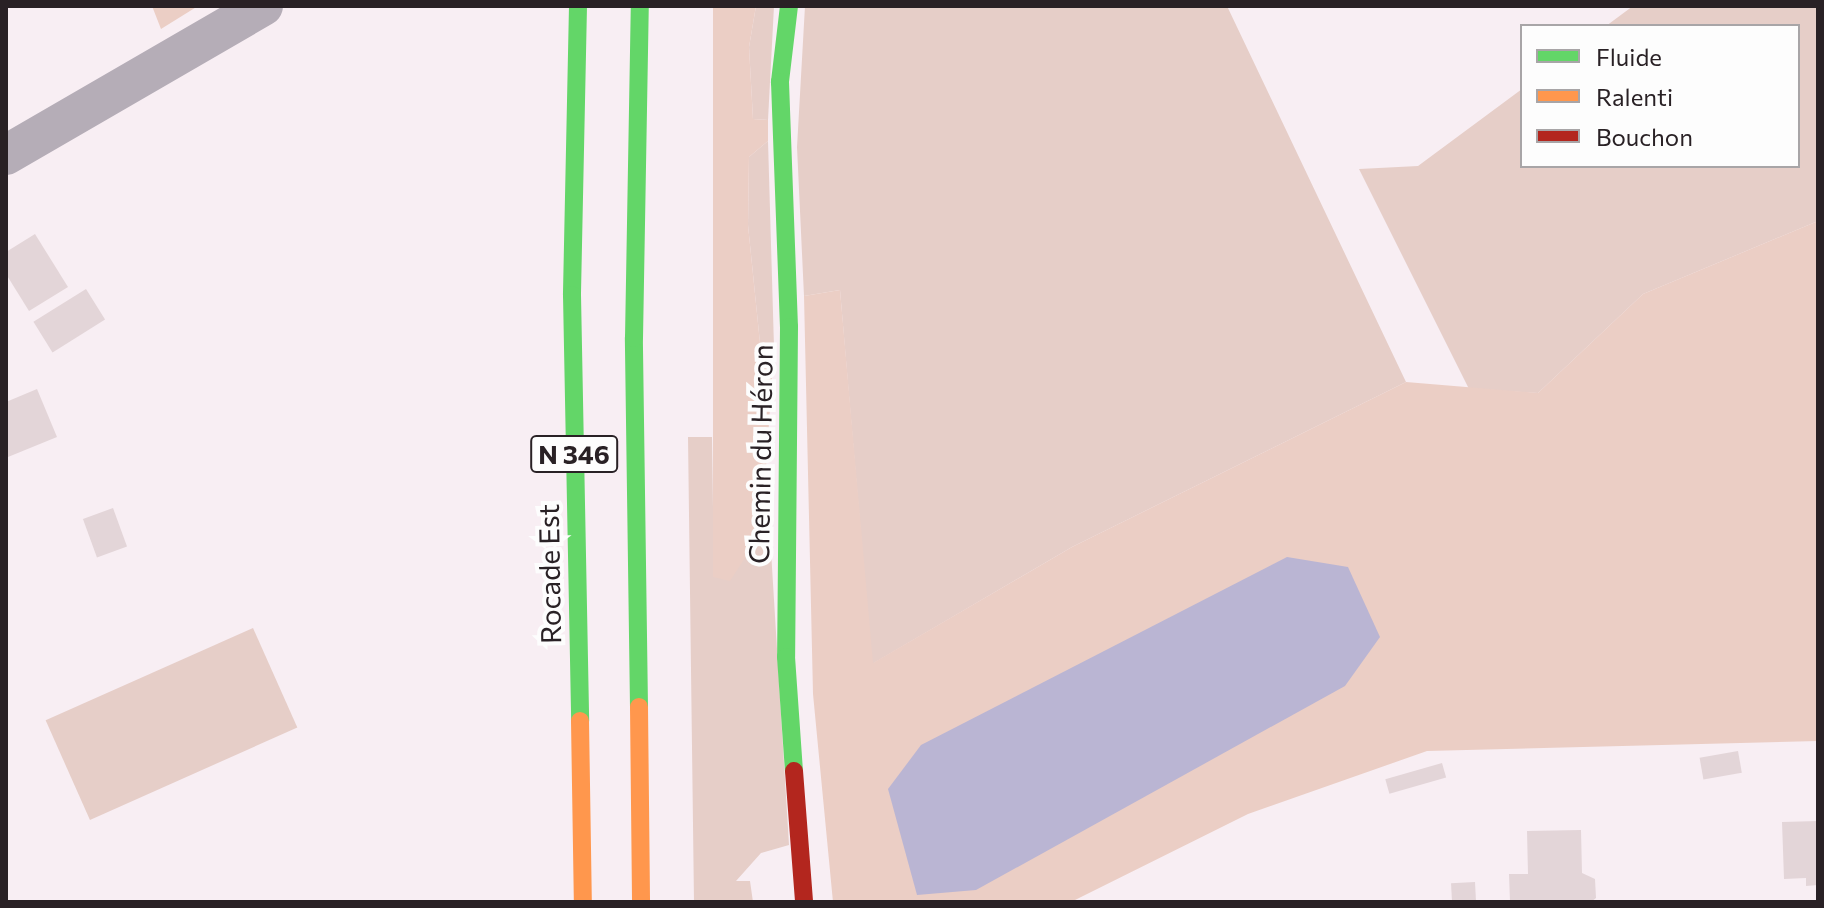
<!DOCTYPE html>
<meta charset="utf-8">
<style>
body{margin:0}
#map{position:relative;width:1824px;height:908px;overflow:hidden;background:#f8eef3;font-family:Commissioner,sans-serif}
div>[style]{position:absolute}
.green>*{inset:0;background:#e6cec8;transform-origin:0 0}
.forest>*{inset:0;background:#ebcec5}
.water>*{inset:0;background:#bab5d3}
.building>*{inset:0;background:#e3d5d8;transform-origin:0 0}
.street>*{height:40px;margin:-20px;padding:0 20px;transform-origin:20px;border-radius:20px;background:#b5adb7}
.fast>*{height:18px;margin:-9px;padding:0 9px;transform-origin:9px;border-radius:9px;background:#63d668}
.slow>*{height:18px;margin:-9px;padding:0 9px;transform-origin:9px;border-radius:9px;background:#ff974d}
.jam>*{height:18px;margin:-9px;padding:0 9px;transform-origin:9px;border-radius:9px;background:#b3261e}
span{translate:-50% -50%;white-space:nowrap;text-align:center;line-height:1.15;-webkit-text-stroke:8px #fdfdfd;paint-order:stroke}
.shield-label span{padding:2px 6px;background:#fdfdfd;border:2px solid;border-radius:6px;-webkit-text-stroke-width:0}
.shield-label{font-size:26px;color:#292125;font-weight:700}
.street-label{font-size:28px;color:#292125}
.frame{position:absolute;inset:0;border:8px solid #292125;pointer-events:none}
.legend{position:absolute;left:1520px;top:24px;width:280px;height:144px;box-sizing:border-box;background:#fdfdfd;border:2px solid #a8a5a7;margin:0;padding:10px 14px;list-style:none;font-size:24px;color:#292125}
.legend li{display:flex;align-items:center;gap:16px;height:40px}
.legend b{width:40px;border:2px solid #a8a5a7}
</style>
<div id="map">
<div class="green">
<i style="clip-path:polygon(756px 6px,774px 6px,768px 120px,753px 119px,749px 47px)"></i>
<i style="clip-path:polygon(805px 6px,1227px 6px,1406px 382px,1072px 547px,872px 664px,840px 290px,804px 296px,797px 147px)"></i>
<i style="clip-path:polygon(1633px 6px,1818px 6px,1818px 221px,1643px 294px,1538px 393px,1469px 389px,1359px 169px,1418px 166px,1522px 89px,1522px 166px,1798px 166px,1798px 26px,1606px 26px)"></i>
<i style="clip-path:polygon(768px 141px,774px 347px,760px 343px,748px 225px,749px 157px)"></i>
<i style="clip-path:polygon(688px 437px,712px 437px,714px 577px,766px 469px,789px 845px,761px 853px,736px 881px,750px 881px,753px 902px,694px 902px)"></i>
<i style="left:253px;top:628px;width:109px;height:227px;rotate:66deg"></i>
</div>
<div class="forest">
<i style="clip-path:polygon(152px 6px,198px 6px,161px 29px)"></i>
<i style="clip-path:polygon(713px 6px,756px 6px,749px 47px,753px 119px,768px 120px,768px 141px,749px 157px,748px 225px,760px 343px,774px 347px,766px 469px,750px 550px,730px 581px,713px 577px)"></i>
<i style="clip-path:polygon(1818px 221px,1818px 741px,1427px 751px,1248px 814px,1071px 902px,833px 902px,813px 694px,804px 296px,840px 290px,873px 663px,1072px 547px,1406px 382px,1538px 393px,1643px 294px)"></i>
</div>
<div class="water">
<i style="clip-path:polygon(1287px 557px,1348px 567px,1380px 637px,1345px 686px,976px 890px,917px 895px,888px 789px,921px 745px)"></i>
</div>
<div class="building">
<i style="clip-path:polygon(35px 234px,68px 287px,29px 311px,6px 274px,6px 252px)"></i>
<i style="left:86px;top:289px;width:36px;height:62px;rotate:58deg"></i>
<i style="clip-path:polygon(37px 389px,57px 437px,8px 457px,6px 402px)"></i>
<i style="left:113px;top:508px;width:41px;height:32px;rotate:70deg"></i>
<i style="left:1738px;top:751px;width:22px;height:39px;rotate:80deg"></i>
<i style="left:1442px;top:763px;width:15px;height:59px;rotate:74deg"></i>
<i style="clip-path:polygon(1818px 821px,1818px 885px,1806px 886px,1806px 878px,1784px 879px,1782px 822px)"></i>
<i style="clip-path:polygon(1581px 830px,1582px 873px,1595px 879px,1596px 898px,1591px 902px,1510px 902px,1509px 874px,1528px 874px,1527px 831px)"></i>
<i style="left:1475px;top:882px;width:20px;height:24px;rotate:87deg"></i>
</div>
<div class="street">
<i style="left:6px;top:155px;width:297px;rotate:-30.1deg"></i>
</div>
<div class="fast">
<i style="left:578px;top:6px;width:289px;rotate:91.2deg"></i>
<i style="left:572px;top:295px;width:426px;rotate:88.9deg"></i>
<i style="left:789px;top:6px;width:77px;rotate:96.8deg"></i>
<i style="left:780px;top:82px;width:245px;rotate:87.9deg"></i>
<i style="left:789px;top:327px;width:330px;rotate:90.5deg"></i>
<i style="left:786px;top:657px;width:114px;rotate:86deg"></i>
<i style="left:639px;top:707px;width:369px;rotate:-90.8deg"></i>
<i style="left:634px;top:338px;width:332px;rotate:-89deg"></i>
</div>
<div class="slow">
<i style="left:639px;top:707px;width:195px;rotate:89.4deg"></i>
<i style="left:580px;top:721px;width:181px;rotate:89.1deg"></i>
</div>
<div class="jam">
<i style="left:794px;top:771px;width:131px;rotate:85.6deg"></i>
</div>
<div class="shield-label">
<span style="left:574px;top:454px">N 346</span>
</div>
<div class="street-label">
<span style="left:760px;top:454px;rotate:-89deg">Chemin du Héron</span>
<span style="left:549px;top:574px;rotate:-91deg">Rocade Est</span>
</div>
<div class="frame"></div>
<ul class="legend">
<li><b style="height:10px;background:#63d668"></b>Fluide</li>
<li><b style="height:10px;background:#ff974d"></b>Ralenti</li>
<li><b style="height:10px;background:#b3261e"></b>Bouchon</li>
</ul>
</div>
